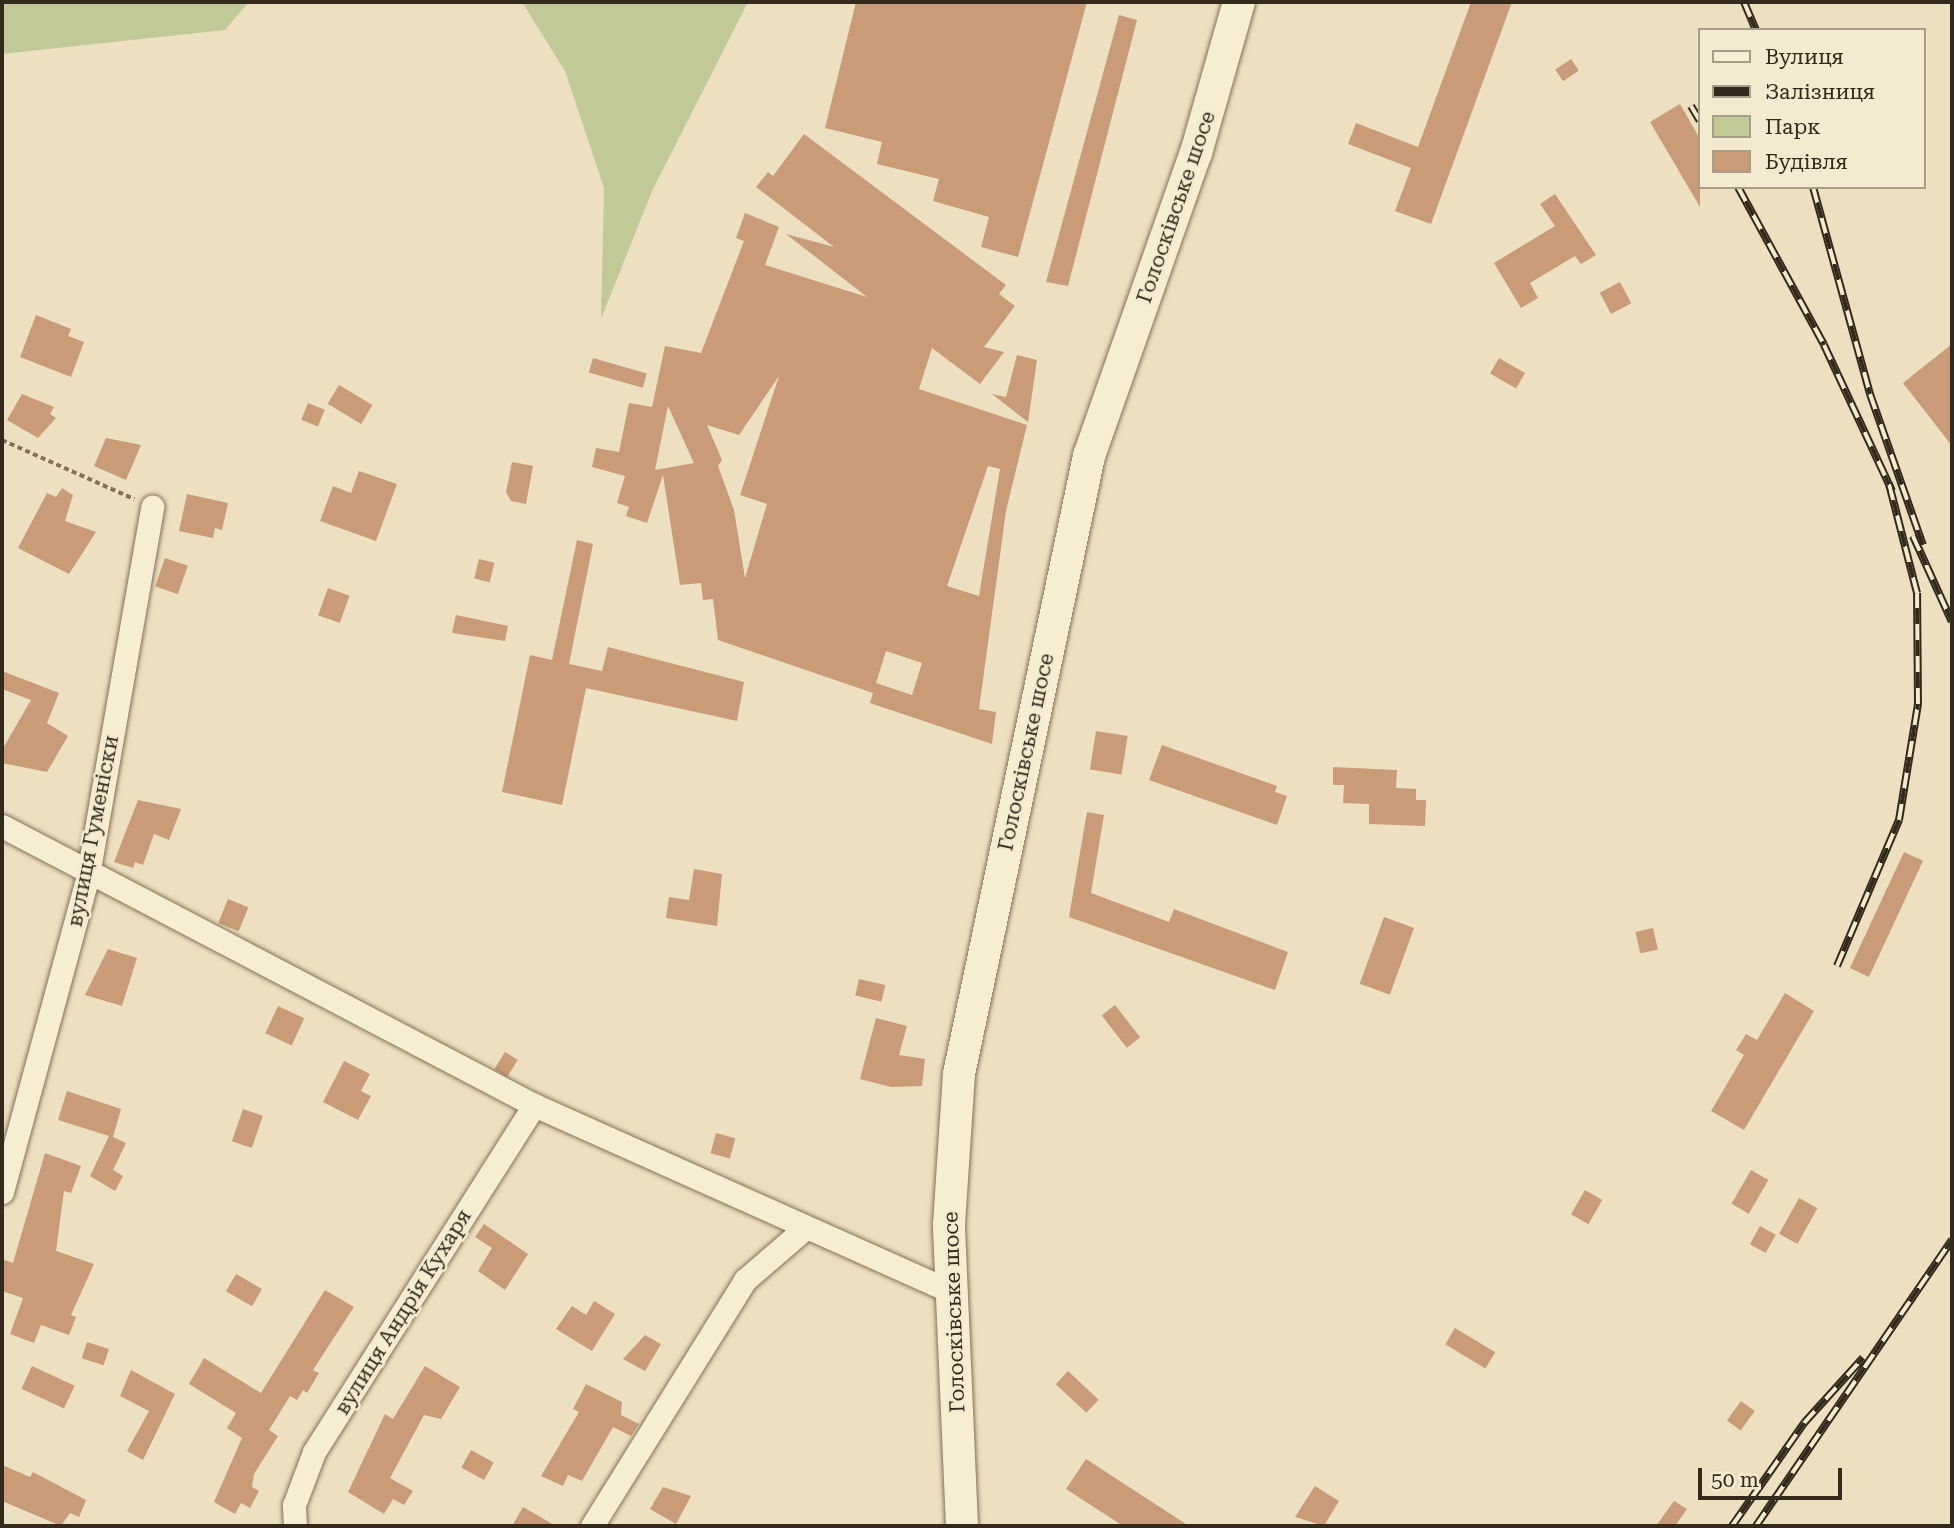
<!DOCTYPE html>
<meta charset="utf-8">
<style>
body{margin:0}
#map{position:relative;width:1954px;height:1528px;overflow:hidden;background:#ece0c0;font-family:"Roboto Serif",serif}
div>[style]{position:absolute}
.green>*{inset:0;background:#c1c995}
.building>*{inset:0;background:#c99b77;transform-origin:0 0}
.path>*{height:3.5px;margin-top:-1.75px;transform-origin:0;background:repeating-linear-gradient(90deg,#847159 0 5px,transparent 0 8.5px)}
.roads{filter:drop-shadow(0 0 2px #847159) drop-shadow(0 0 2px #847159)}
.street>*{height:23px;margin:-11.5px;padding:0 11.5px;transform-origin:11.5px;border-radius:11.5px;background:#f7edd3}
.secondary>*{height:32px;margin:-16px;padding:0 16px;transform-origin:16px;border-radius:16px;background:#f7edd3}
.rail>*{height:8px;margin-top:-4px;transform-origin:0;background:repeating-linear-gradient(90deg,#f4eacf 0 16px,#34291d 0 32px);box-sizing:border-box;border-block:2px solid #34291d}
span{translate:-50% -50%;white-space:nowrap;text-align:center;line-height:1.15;-webkit-text-stroke:5px #f4eacf;paint-order:stroke}
.street-label{font-size:21px;color:#34291d}
.frame{position:absolute;inset:0;border:4px solid #34291d;pointer-events:none}
.legend{position:absolute;left:1698px;top:28px;width:228px;height:161px;box-sizing:border-box;background:#f4eacf;border:2px solid #a79d88;margin:0;padding:9px 12px;list-style:none;font-size:21px;color:#34291d}
.legend li{display:flex;align-items:center;gap:14px;height:35px}
.legend b{width:35px;border:2px solid #a79d88}
.scale{position:absolute;left:1698px;top:1468px;width:144px;height:32px;box-sizing:border-box;border:4px solid #34291d;border-top:0;padding-left:9px;font-size:21px;line-height:24px;white-space:nowrap;color:#34291d;-webkit-text-stroke:5px #f4eacf;paint-order:stroke}
</style>
<div id="map">
<div class="green">
<i style="clip-path:polygon(2px 2px,249px 2px,225px 30px,2px 54px)"></i>
<i style="clip-path:polygon(522px 2px,748px 2px,652px 191px,601px 319px,604px 188px,565px 71px)"></i>
</div>
<div class="building">
<i style="clip-path:polygon(856px 2px,1087px 2px,1018px 257px,981px 247px,989px 217px,933px 201px,939px 179px,877px 164px,882px 142px,825px 128px)"></i>
<i style="clip-path:polygon(1471px 2px,1512px 2px,1431px 224px,1395px 211px,1411px 168px,1348px 144px,1356px 123px,1418px 147px)"></i>
<i style="clip-path:polygon(1119px 15px,1137px 20px,1068px 286px,1046px 282px)"></i>
<i style="left:1571px;top:59px;width:14px;height:19px;rotate:56deg"></i>
<i style="clip-path:polygon(1680px 104px,1700px 139px,1700px 207px,1650px 122px)"></i>
<i style="clip-path:polygon(evenodd,804px 134px,1006px 285px,999px 294px,1015px 306px,984px 347px,1004px 352px,980px 384px,932px 348px,919px 389px,1027px 425px,1006px 511px,979px 709px,996px 712px,992px 744px,870px 703px,873px 693px,718px 640px,713px 599px,703px 600px,701px 583px,680px 585px,663px 475px,647px 523px,626px 516px,629px 507px,617px 503px,625px 476px,592px 467px,596px 448px,619px 452px,629px 403px,652px 407px,665px 346px,701px 353px,744px 241px,736px 238px,745px 213px,779px 227px,765px 265px,867px 297px,786px 234px,834px 247px,756px 187px,768px 172px,773px 176px,804px 134px,779px 376px,740px 495px,767px 504px,745px 578px,734px 510px,718px 466px,722px 460px,707px 425px,739px 435px,779px 376px,804px 134px,668px 406px,694px 463px,655px 470px,668px 406px,804px 134px,988px 466px,1000px 469px,979px 596px,947px 586px,988px 466px,804px 134px,886px 651px,922px 663px,912px 695px,876px 683px,886px 651px)"></i>
<i style="clip-path:polygon(1555px 194px,1596px 255px,1581px 264px,1575px 256px,1530px 283px,1538px 298px,1521px 308px,1494px 263px,1555px 226px,1540px 204px)"></i>
<i style="left:1620px;top:282px;width:24px;height:23px;rotate:62deg"></i>
<i style="clip-path:polygon(36px 315px,71px 329px,68px 336px,84px 342px,71px 377px,20px 357px)"></i>
<i style="clip-path:polygon(1952px 344px,1952px 446px,1903px 383px)"></i>
<i style="clip-path:polygon(1017px 355px,1037px 360px,1028px 422px,992px 394px,1006px 397px)"></i>
<i style="left:593px;top:358px;width:56px;height:15px;rotate:16deg"></i>
<i style="left:1499px;top:358px;width:30px;height:18px;rotate:30deg"></i>
<i style="left:339px;top:385px;width:39px;height:22px;rotate:31deg"></i>
<i style="clip-path:polygon(22px 394px,54px 407px,50px 414px,56px 418px,38px 438px,7px 420px)"></i>
<i style="left:308px;top:403px;width:18px;height:18px;rotate:22deg"></i>
<i style="clip-path:polygon(106px 438px,141px 445px,126px 480px,94px 466px)"></i>
<i style="clip-path:polygon(512px 462px,533px 466px,526px 504px,511px 501px,506px 492px)"></i>
<i style="clip-path:polygon(359px 471px,397px 484px,376px 541px,320px 521px,333px 486px,351px 493px)"></i>
<i style="clip-path:polygon(62px 488px,73px 495px,65px 521px,96px 532px,69px 574px,18px 548px,47px 493px,56px 497px)"></i>
<i style="clip-path:polygon(187px 494px,228px 503px,222px 530px,215px 528px,213px 538px,179px 531px)"></i>
<i style="clip-path:polygon(577px 540px,593px 544px,569px 664px,602px 671px,608px 647px,744px 682px,737px 721px,586px 688px,562px 805px,502px 792px,530px 655px,552px 660px)"></i>
<i style="left:165px;top:558px;width:24px;height:30px;rotate:19deg"></i>
<i style="left:479px;top:559px;width:16px;height:20px;rotate:14deg"></i>
<i style="left:328px;top:588px;width:23px;height:29px;rotate:20deg"></i>
<i style="clip-path:polygon(456px 615px,508px 626px,505px 641px,452px 633px)"></i>
<i style="clip-path:polygon(2px 671px,59px 693px,47px 723px,68px 736px,47px 772px,2px 763px,2px 750px,31px 700px,2px 689px)"></i>
<i style="left:1096px;top:731px;width:32px;height:39px;rotate:9deg"></i>
<i style="clip-path:polygon(1162px 745px,1277px 786px,1275px 792px,1287px 796px,1277px 825px,1149px 780px)"></i>
<i style="clip-path:polygon(1333px 767px,1397px 770px,1396px 788px,1416px 789px,1416px 800px,1426px 800px,1425px 826px,1369px 824px,1369px 804px,1343px 803px,1344px 785px,1333px 785px)"></i>
<i style="clip-path:polygon(138px 800px,181px 809px,169px 840px,154px 834px,143px 865px,135px 862px,133px 868px,114px 862px)"></i>
<i style="clip-path:polygon(1087px 812px,1104px 815px,1091px 893px,1169px 922px,1174px 909px,1288px 952px,1275px 990px,1069px 917px)"></i>
<i style="left:1904px;top:852px;width:21px;height:128px;rotate:25deg"></i>
<i style="clip-path:polygon(694px 869px,722px 874px,717px 926px,666px 918px,669px 897px,689px 900px)"></i>
<i style="left:228px;top:899px;width:22px;height:26px;rotate:22deg"></i>
<i style="left:1384px;top:917px;width:32px;height:71px;rotate:20deg"></i>
<i style="left:1653px;top:928px;width:22px;height:18px;rotate:77deg"></i>
<i style="clip-path:polygon(108px 949px,137px 958px,122px 1006px,85px 995px)"></i>
<i style="left:859px;top:979px;width:27px;height:17px;rotate:13deg"></i>
<i style="clip-path:polygon(1785px 993px,1814px 1011px,1744px 1130px,1711px 1111px,1744px 1055px,1736px 1050px,1746px 1034px,1757px 1040px)"></i>
<i style="left:1115px;top:1005px;width:41px;height:17px;rotate:52deg"></i>
<i style="left:278px;top:1006px;width:29px;height:30px;rotate:25deg"></i>
<i style="clip-path:polygon(876px 1018px,907px 1026px,899px 1055px,925px 1059px,922px 1086px,891px 1087px,860px 1079px)"></i>
<i style="left:505px;top:1052px;width:15px;height:20px;rotate:32deg"></i>
<i style="clip-path:polygon(344px 1061px,370px 1074px,361px 1091px,371px 1096px,358px 1120px,323px 1102px)"></i>
<i style="clip-path:polygon(67px 1091px,121px 1109px,113px 1137px,126px 1143px,113px 1170px,123px 1176px,115px 1191px,90px 1176px,109px 1136px,58px 1120px)"></i>
<i style="left:243px;top:1109px;width:21px;height:34px;rotate:19deg"></i>
<i style="left:716px;top:1133px;width:20px;height:21px;rotate:15deg"></i>
<i style="clip-path:polygon(45px 1153px,81px 1166px,71px 1193px,64px 1191px,56px 1251px,94px 1264px,71px 1315px,76px 1317px,69px 1335px,41px 1325px,34px 1343px,10px 1334px,23px 1298px,2px 1291px,2px 1259px,13px 1263px)"></i>
<i style="left:1751px;top:1170px;width:20px;height:39px;rotate:30deg"></i>
<i style="left:1585px;top:1190px;width:20px;height:28px;rotate:30deg"></i>
<i style="left:1799px;top:1198px;width:21px;height:41px;rotate:29deg"></i>
<i style="clip-path:polygon(484px 1224px,528px 1254px,505px 1290px,478px 1271px,492px 1248px,475px 1237px)"></i>
<i style="left:1760px;top:1226px;width:18px;height:21px;rotate:29deg"></i>
<i style="left:236px;top:1274px;width:30px;height:20px;rotate:30deg"></i>
<i style="clip-path:polygon(325px 1290px,354px 1307px,313px 1370px,319px 1373px,307px 1393px,303px 1390px,297px 1400px,290px 1396px,269px 1430px,278px 1436px,254px 1474px,252px 1487px,259px 1491px,250px 1508px,241px 1503px,235px 1514px,214px 1502px,242px 1438px,227px 1428px,236px 1413px,189px 1384px,204px 1358px,261px 1393px)"></i>
<i style="clip-path:polygon(594px 1301px,615px 1314px,592px 1351px,556px 1329px,572px 1306px,586px 1315px)"></i>
<i style="left:1455px;top:1328px;width:47px;height:19px;rotate:31deg"></i>
<i style="clip-path:polygon(645px 1335px,661px 1344px,645px 1371px,623px 1359px)"></i>
<i style="left:87px;top:1342px;width:23px;height:17px;rotate:18deg"></i>
<i style="left:32px;top:1366px;width:47px;height:25px;rotate:25deg"></i>
<i style="clip-path:polygon(425px 1366px,460px 1387px,441px 1419px,424px 1415px,390px 1478px,413px 1491px,404px 1505px,393px 1499px,384px 1514px,348px 1492px,385px 1414px,393px 1419px)"></i>
<i style="clip-path:polygon(131px 1370px,175px 1394px,143px 1460px,127px 1451px,149px 1411px,120px 1396px)"></i>
<i style="left:1068px;top:1371px;width:42px;height:18px;rotate:43deg"></i>
<i style="clip-path:polygon(586px 1384px,622px 1402px,621px 1415px,639px 1424px,631px 1436px,613px 1427px,582px 1481px,568px 1475px,563px 1486px,541px 1476px,579px 1412px,573px 1409px)"></i>
<i style="left:1741px;top:1401px;width:17px;height:24px;rotate:36deg"></i>
<i style="left:471px;top:1450px;width:26px;height:20px;rotate:29deg"></i>
<i style="clip-path:polygon(1086px 1459px,1189px 1526px,1123px 1526px,1066px 1489px)"></i>
<i style="clip-path:polygon(2px 1465px,30px 1477px,33px 1472px,86px 1500px,79px 1517px,70px 1513px,61px 1526px,2px 1501px)"></i>
<i style="clip-path:polygon(1315px 1486px,1339px 1501px,1324px 1526px,1295px 1517px)"></i>
<i style="clip-path:polygon(663px 1487px,691px 1496px,676px 1524px,650px 1509px)"></i>
<i style="clip-path:polygon(1674px 1501px,1687px 1509px,1675px 1526px,1656px 1526px)"></i>
<i style="clip-path:polygon(523px 1507px,556px 1526px,512px 1526px)"></i>
</div>
<div class="path">
<i style="left:2px;top:440px;width:145px;rotate:24.1deg"></i>
</div>
<div class="roads">
<div class="street">
<i style="left:2px;top:826px;width:601px;rotate:27.67deg"></i>
<i style="left:534px;top:1105px;width:460px;rotate:24.1deg"></i>
<i style="left:2px;top:1192px;width:328px;rotate:-74.8deg"></i>
<i style="left:88px;top:875px;width:374px;rotate:-80.1deg"></i>
<i style="left:295px;top:1526px;width:21px;rotate:-93deg"></i>
<i style="left:294px;top:1505px;width:57px;rotate:-69.3deg"></i>
<i style="left:314px;top:1452px;width:411px;rotate:-57.6deg"></i>
<i style="left:592px;top:1526px;width:290px;rotate:-58.1deg"></i>
<i style="left:745px;top:1280px;width:78px;rotate:-40.8deg"></i>
</div>
<div class="secondary">
<i style="left:962px;top:1526px;width:302px;rotate:-92.5deg"></i>
<i style="left:949px;top:1224px;width:150px;rotate:-86.2deg"></i>
<i style="left:959px;top:1074px;width:632px;rotate:-78.12deg"></i>
<i style="left:1089px;top:456px;width:321px;rotate:-70.6deg"></i>
<i style="left:1196px;top:153px;width:157px;rotate:-74.1deg"></i>
</div>
</div>
<div class="rail">
<i style="left:1744px;top:2px;width:30px;rotate:67deg"></i>
<i style="left:1691px;top:106px;width:17px;rotate:59deg"></i>
<i style="left:1738px;top:187px;width:180px;rotate:61.4deg"></i>
<i style="left:1824px;top:345px;width:161px;rotate:65deg"></i>
<i style="left:1813px;top:187px;width:215px;rotate:74.6deg"></i>
<i style="left:1870px;top:394px;width:160px;rotate:70.7deg"></i>
<i style="left:1913px;top:536px;width:94px;rotate:65.6deg"></i>
<i style="left:1837px;top:966px;width:159px;rotate:-67deg"></i>
<i style="left:1899px;top:820px;width:118px;rotate:-80.7deg"></i>
<i style="left:1918px;top:704px;width:111px;rotate:-90.5deg"></i>
<i style="left:1917px;top:593px;width:113px;rotate:-104.4deg"></i>
<i style="left:1732px;top:1526px;width:126px;rotate:-55deg"></i>
<i style="left:1804px;top:1423px;width:88px;rotate:-47.8deg"></i>
<i style="left:1756px;top:1526px;width:347px;rotate:-55.6deg"></i>
</div>
<div class="street-label">
<span style="left:1176px;top:207px;rotate:-71deg">Голосківське шосе</span>
<span style="left:1026px;top:752px;rotate:-78deg">Голосківське шосе</span>
<span style="left:93px;top:831px;rotate:-79deg">вулиця Гуменіски</span>
<span style="left:403px;top:1312px;rotate:-58deg">вулиця Андрія Кухаря</span>
<span style="left:954px;top:1312px;rotate:-92deg">Голосківське шосе</span>
</div>
<div class="frame"></div>
<ul class="legend">
<li><b style="height:9px;background:#f7edd3"></b>Вулиця</li>
<li><b style="height:9px;background:#34291d"></b>Залізниця</li>
<li><b style="height:19px;background:#c1c995"></b>Парк</li>
<li><b style="height:19px;background:#c99b77"></b>Будівля</li>
</ul>
<div class="scale">50 m</div>
</div>
